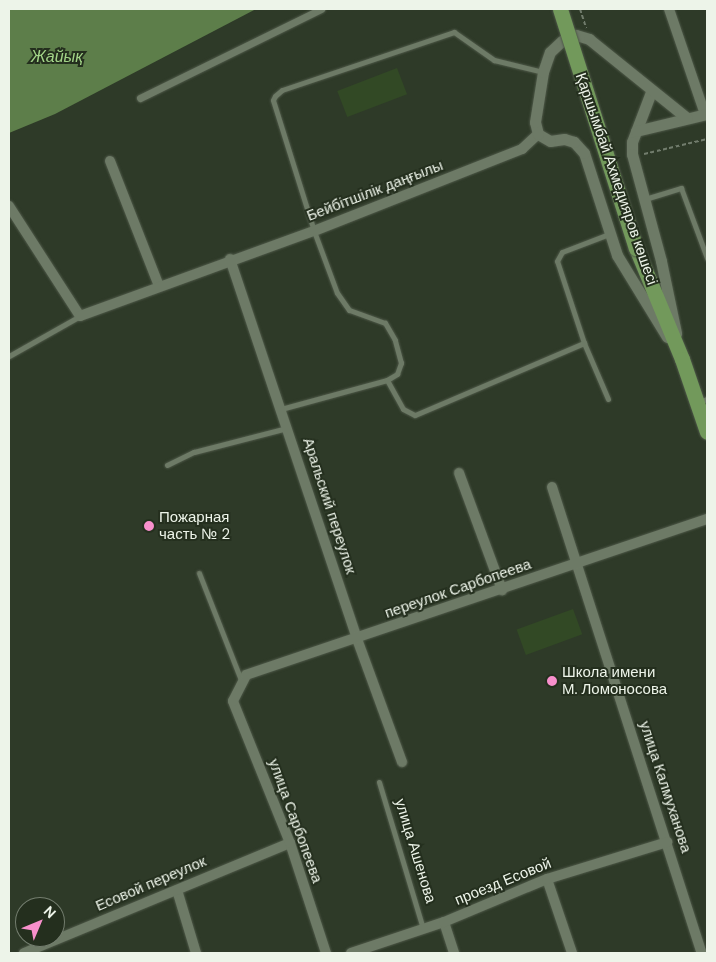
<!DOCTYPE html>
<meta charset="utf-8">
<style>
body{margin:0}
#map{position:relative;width:716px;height:962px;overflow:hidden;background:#2e3a28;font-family:"DM Sans",sans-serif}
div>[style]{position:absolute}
.green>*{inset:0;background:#324925;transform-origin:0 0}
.water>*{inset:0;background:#5d7e4a}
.path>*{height:2px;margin-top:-1px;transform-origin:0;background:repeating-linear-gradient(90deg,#717c6c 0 4px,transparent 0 6.5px)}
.roads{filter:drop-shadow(0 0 1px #4e5848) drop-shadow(0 0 1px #4e5848)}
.service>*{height:5px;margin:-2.5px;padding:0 2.5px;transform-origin:2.5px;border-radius:2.5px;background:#6d7a66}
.pedestrian>*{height:7px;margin:-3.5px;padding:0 3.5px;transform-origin:3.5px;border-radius:3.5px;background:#6d7a66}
.minor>*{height:10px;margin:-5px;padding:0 5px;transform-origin:5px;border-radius:5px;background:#6d7a66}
.tertiary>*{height:11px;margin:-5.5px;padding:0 5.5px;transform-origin:5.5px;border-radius:5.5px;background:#6d7a66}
.primary>*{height:15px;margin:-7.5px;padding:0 7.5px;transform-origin:7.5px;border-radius:7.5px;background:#72995b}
.bridges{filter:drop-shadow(0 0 1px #4e5848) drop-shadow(0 0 1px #4e5848)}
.primary-bridge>*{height:15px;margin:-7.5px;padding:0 7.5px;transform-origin:7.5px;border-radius:7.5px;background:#72995b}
.dots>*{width:14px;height:14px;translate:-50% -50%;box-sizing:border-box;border:2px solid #242f1e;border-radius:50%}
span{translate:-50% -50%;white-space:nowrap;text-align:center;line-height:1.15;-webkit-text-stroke:4px #242f1e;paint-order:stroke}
.street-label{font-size:15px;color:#edf4e9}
.poi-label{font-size:15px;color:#edf4e9}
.left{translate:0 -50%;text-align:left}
.water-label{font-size:16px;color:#a3d488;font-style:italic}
.frame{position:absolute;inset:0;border:10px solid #edf4e9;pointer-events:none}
.north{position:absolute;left:15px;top:897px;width:50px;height:50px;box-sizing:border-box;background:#242f1e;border:1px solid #747e6f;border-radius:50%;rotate:45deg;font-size:14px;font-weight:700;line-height:20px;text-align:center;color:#edf4e9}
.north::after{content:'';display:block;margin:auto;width:18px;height:22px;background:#f890cc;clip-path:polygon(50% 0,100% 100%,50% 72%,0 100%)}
</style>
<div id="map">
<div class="green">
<i style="left:397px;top:68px;width:28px;height:64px;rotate:69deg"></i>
<i style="left:573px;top:609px;width:27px;height:60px;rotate:70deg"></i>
</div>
<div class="water">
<i style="clip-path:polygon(9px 9px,256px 9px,55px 114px,9px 133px)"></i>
</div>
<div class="path">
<i style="left:580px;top:9px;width:20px;rotate:72deg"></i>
<i style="left:644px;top:154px;width:65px;rotate:-13.4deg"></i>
</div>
<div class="roads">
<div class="service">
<i style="left:645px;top:199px;width:38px;rotate:-17deg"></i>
<i style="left:681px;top:188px;width:75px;rotate:69.6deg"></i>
<i style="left:9px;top:356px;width:81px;rotate:-29.4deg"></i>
<i style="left:387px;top:380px;width:12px;rotate:-31deg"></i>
<i style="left:397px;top:374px;width:12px;rotate:-70deg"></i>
<i style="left:401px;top:363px;width:24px;rotate:-105deg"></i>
<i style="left:395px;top:340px;width:20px;rotate:-120deg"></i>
<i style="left:385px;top:323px;width:38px;rotate:-160deg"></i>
<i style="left:349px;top:310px;width:21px;rotate:-125deg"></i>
<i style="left:337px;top:293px;width:66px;rotate:-110.4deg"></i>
<i style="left:314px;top:231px;width:137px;rotate:-107.4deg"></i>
<i style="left:273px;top:100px;width:4px;rotate:-63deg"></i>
<i style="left:275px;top:96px;width:9px;rotate:-41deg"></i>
<i style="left:282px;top:90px;width:182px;rotate:-18.6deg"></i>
<i style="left:454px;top:32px;width:49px;rotate:35deg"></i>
<i style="left:494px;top:60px;width:50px;rotate:13.8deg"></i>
<i style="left:608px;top:399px;width:61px;rotate:-113.2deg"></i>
<i style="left:584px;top:343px;width:86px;rotate:-108.2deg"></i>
<i style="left:557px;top:261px;width:10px;rotate:-61deg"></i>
<i style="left:562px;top:252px;width:50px;rotate:-21deg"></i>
<i style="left:697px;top:403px;width:11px;rotate:-22deg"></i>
<i style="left:281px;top:409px;width:110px;rotate:-15.3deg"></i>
<i style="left:387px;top:380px;width:33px;rotate:61deg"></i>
<i style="left:403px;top:409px;width:13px;rotate:27deg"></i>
<i style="left:415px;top:415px;width:184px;rotate:-23.1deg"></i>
<i style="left:167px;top:465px;width:30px;rotate:-26deg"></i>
<i style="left:194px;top:452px;width:96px;rotate:-14.5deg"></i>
<i style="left:199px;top:573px;width:118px;rotate:68.6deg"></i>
<i style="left:379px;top:782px;width:153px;rotate:73.3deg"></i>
</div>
<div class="pedestrian">
<i style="left:140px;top:98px;width:202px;rotate:-26.2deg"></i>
</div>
<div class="minor">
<i style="left:669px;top:9px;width:111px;rotate:71.1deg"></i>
<i style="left:110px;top:161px;width:134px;rotate:68.6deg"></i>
<i style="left:9px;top:206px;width:131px;rotate:57.2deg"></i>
<i style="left:80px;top:316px;width:249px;rotate:-20deg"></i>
<i style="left:314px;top:231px;width:224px;rotate:-21.5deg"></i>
<i style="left:522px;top:149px;width:22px;rotate:-43deg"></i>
<i style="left:230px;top:259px;width:401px;rotate:71.5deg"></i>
<i style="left:357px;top:639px;width:131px;rotate:69.9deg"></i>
<i style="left:459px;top:473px;width:125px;rotate:69.8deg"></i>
<i style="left:552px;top:487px;width:490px;rotate:72.2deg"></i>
<i style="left:547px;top:879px;width:78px;rotate:71.3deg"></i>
<i style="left:177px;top:890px;width:66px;rotate:73.2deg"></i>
<i style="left:444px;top:922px;width:33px;rotate:72deg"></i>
<i style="left:24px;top:953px;width:288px;rotate:-22.5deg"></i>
<i style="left:326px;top:953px;width:116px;rotate:-108.1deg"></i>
<i style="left:290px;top:843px;width:153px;rotate:-111.9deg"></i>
<i style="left:233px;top:701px;width:29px;rotate:-63deg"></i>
<i style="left:246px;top:675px;width:487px;rotate:-18.7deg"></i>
<i style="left:351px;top:953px;width:98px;rotate:-18.4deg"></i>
<i style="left:444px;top:922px;width:112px;rotate:-22.7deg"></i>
<i style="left:547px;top:879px;width:126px;rotate:-17.1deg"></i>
</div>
<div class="tertiary">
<i style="left:651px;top:92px;width:53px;rotate:110.8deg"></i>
<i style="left:632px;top:142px;width:12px;rotate:90deg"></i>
<i style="left:632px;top:154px;width:111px;rotate:74.8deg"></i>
<i style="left:661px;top:261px;width:74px;rotate:78.2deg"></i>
<i style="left:636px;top:131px;width:73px;rotate:-13.5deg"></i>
<i style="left:667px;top:337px;width:96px;rotate:-121.4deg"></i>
<i style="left:617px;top:255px;width:107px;rotate:-107.9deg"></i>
<i style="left:584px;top:153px;width:15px;rotate:-132deg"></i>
<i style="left:574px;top:142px;width:10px;rotate:-163deg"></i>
<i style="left:564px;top:139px;width:14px;rotate:172deg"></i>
<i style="left:550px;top:141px;width:14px;rotate:-150deg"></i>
<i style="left:538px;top:134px;width:12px;rotate:-104deg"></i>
<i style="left:535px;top:122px;width:51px;rotate:-80.9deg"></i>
<i style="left:543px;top:72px;width:21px;rotate:-71deg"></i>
<i style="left:550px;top:52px;width:16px;rotate:-43deg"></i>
<i style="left:562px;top:41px;width:15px;rotate:-23deg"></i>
<i style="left:576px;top:35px;width:14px;rotate:17deg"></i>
<i style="left:589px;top:39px;width:126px;rotate:38.9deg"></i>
</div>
<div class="primary">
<i style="left:636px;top:248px;width:120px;rotate:67.5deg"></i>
<i style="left:682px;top:359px;width:77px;rotate:71.1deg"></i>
</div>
</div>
<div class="bridges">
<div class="primary-bridge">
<i style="left:560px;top:9px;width:251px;rotate:72.4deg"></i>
</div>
</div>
<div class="dots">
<i style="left:149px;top:526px;background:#f890cc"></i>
<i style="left:552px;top:681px;background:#f890cc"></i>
</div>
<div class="street-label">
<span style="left:616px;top:179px;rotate:71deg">Қаршымбай Ахмедияров көшесі</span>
<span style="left:375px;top:191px;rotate:-21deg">Бейбітшілік даңғылы</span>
<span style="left:329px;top:506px;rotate:72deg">Аральский переулок</span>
<span style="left:458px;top:589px;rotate:-19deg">переулок Сарбопеева</span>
<span style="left:665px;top:787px;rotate:72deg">улица Калмуханова</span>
<span style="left:295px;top:821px;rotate:70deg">улица Сарбопеева</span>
<span style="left:415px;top:851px;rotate:73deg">улица Ашенова</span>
<span style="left:503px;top:882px;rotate:-22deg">проезд Есовой</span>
<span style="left:151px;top:884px;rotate:-23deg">Есовой переулок</span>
</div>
<div class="poi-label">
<span class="left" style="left:159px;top:526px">Пожарная<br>часть № 2</span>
<span class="left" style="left:562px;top:681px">Школа имени<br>М. Ломоносова</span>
</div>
<div class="water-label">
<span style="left:57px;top:57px">Жайық</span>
</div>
<div class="frame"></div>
<div class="north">N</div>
</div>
